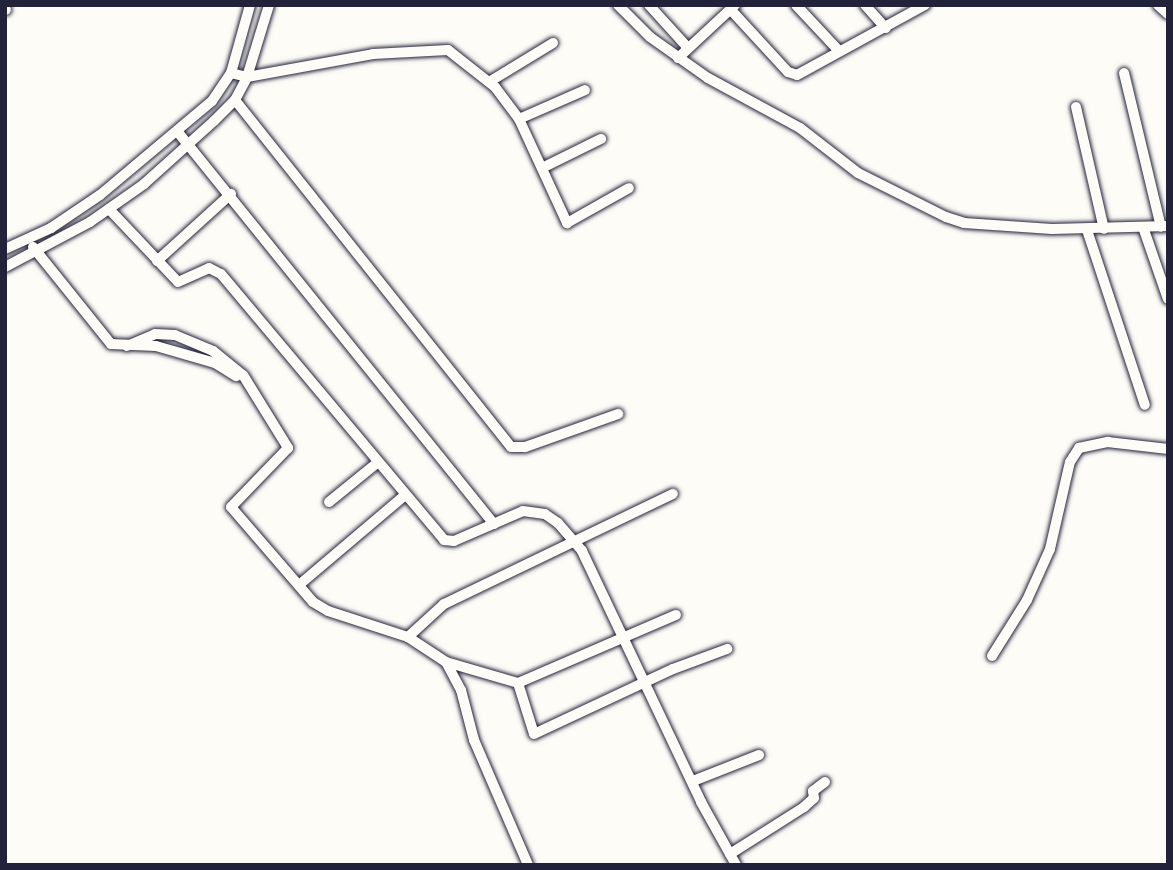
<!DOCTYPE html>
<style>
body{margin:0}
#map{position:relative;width:1173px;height:870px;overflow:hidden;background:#fdfcf7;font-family:Pangolin,sans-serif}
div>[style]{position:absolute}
.roads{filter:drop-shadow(0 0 2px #22223b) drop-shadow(0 0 2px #22223b)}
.minor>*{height:10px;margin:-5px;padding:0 5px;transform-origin:5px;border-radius:5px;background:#fdfcf7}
span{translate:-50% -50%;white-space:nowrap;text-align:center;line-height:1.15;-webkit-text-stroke:6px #fdfcf7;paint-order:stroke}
.frame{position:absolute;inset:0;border:7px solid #22223b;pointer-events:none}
</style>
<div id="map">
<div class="roads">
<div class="minor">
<i style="left:618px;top:5px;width:45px;rotate:45deg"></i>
<i style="left:650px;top:37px;width:71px;rotate:35.3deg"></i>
<i style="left:708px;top:78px;width:105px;rotate:28.5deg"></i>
<i style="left:800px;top:128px;width:73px;rotate:37.8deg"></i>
<i style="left:858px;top:173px;width:98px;rotate:26.6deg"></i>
<i style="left:946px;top:217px;width:19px;rotate:18deg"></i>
<i style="left:964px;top:223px;width:88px;rotate:3.9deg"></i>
<i style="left:1052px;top:229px;width:116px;rotate:-1.5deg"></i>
<i style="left:649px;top:5px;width:58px;rotate:47.8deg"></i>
<i style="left:796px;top:5px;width:63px;rotate:46.9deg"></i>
<i style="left:865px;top:5px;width:31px;rotate:48deg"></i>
<i style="left:1158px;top:5px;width:13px;rotate:42deg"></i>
<i style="left:5px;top:8px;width:2px;rotate:63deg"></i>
<i style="left:731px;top:10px;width:84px;rotate:47.4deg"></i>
<i style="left:788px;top:72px;width:9px;rotate:18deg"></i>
<i style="left:797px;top:75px;width:146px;rotate:-28.7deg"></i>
<i style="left:678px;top:58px;width:78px;rotate:-42.9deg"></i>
<i style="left:231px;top:73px;width:16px;rotate:14deg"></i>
<i style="left:247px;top:77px;width:128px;rotate:-10.3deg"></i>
<i style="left:373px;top:54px;width:75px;rotate:-3.1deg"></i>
<i style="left:448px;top:50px;width:60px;rotate:38.2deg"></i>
<i style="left:495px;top:87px;width:40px;rotate:53deg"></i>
<i style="left:519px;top:119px;width:115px;rotate:65.2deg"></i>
<i style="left:567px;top:223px;width:71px;rotate:-29.4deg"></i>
<i style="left:1124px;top:73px;width:158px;rotate:76.5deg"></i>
<i style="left:489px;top:82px;width:75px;rotate:-31.4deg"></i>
<i style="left:235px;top:100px;width:443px;rotate:51.5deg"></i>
<i style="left:511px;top:447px;width:14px"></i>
<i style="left:525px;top:447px;width:99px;rotate:-19.5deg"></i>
<i style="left:1076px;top:107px;width:125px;rotate:77.1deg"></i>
<i style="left:519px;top:119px;width:72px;rotate:-23.7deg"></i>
<i style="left:177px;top:131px;width:505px;rotate:51.11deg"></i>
<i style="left:542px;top:168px;width:66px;rotate:-26.2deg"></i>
<i style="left:109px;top:209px;width:100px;rotate:46.6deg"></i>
<i style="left:178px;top:282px;width:34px;rotate:-24deg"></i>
<i style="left:209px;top:268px;width:13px;rotate:27deg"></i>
<i style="left:221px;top:274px;width:347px;rotate:50deg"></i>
<i style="left:444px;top:540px;width:10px;rotate:6deg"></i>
<i style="left:454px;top:541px;width:75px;rotate:-23.5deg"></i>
<i style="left:523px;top:511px;width:22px;rotate:8deg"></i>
<i style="left:545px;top:514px;width:16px;rotate:35deg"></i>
<i style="left:558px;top:523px;width:37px;rotate:49deg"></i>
<i style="left:582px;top:551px;width:278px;rotate:64.6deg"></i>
<i style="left:701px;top:802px;width:72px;rotate:60.9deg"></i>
<i style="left:1143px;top:227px;width:76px;rotate:70.9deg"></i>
<i style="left:1087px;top:230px;width:184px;rotate:71.7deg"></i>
<i style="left:33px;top:247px;width:124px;rotate:51.2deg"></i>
<i style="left:111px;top:344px;width:45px;rotate:2.5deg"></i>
<i style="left:156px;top:346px;width:61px;rotate:16.1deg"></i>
<i style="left:215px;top:363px;width:25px;rotate:32deg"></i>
<i style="left:5px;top:249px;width:51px;rotate:-24.5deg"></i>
<i style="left:51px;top:228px;width:59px;rotate:-34deg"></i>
<i style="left:100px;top:195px;width:146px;rotate:-40deg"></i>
<i style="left:212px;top:101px;width:34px;rotate:-56deg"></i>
<i style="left:231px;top:73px;width:71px;rotate:-74.4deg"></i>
<i style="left:157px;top:261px;width:100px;rotate:-42.2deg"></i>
<i style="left:5px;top:267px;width:96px;rotate:-27.9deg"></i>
<i style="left:90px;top:222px;width:66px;rotate:-35.1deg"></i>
<i style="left:144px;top:184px;width:94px;rotate:-42deg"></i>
<i style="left:214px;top:121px;width:30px;rotate:-45deg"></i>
<i style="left:235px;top:100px;width:26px;rotate:-62deg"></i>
<i style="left:247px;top:77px;width:75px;rotate:-73deg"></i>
<i style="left:127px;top:346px;width:30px;rotate:-23deg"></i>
<i style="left:155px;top:334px;width:20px;rotate:3deg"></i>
<i style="left:175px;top:335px;width:41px;rotate:22.8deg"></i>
<i style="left:213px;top:351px;width:38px;rotate:39deg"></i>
<i style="left:243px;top:375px;width:86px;rotate:58.3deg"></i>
<i style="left:288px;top:448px;width:82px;rotate:134deg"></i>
<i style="left:231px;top:507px;width:125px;rotate:49.2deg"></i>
<i style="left:313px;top:602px;width:17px;rotate:31deg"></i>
<i style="left:328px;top:611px;width:84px;rotate:18deg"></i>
<i style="left:408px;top:637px;width:45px;rotate:33.3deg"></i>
<i style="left:446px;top:662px;width:32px;rotate:62deg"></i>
<i style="left:461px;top:690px;width:52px;rotate:75.4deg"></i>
<i style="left:474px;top:740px;width:136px;rotate:66.6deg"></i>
<i style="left:329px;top:502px;width:62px;rotate:-39.1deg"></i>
<i style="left:299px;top:585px;width:139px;rotate:-40.3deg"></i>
<i style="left:408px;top:637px;width:49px;rotate:-42.5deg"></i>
<i style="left:444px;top:604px;width:254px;rotate:-25.7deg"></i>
<i style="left:992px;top:656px;width:66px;rotate:-58deg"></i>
<i style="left:1027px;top:600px;width:56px;rotate:-65.7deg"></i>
<i style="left:1050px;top:549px;width:89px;rotate:-77.1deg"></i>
<i style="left:1070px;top:462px;width:17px;rotate:-57deg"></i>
<i style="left:1079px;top:448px;width:30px;rotate:-12deg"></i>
<i style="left:1108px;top:442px;width:60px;rotate:6.7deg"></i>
<i style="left:446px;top:662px;width:75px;rotate:16.3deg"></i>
<i style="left:518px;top:683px;width:53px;rotate:72.6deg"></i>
<i style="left:534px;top:734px;width:153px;rotate:-25.1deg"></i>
<i style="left:673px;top:669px;width:58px;rotate:-20.3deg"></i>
<i style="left:518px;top:683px;width:172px;rotate:-23.3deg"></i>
<i style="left:693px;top:781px;width:71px;rotate:-21.5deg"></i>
<i style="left:730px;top:854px;width:88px;rotate:-32.4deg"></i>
<i style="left:804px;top:807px;width:13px;rotate:-42deg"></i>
<i style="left:814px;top:798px;width:7px;rotate:-98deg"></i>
<i style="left:813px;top:791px;width:15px;rotate:-37deg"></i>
</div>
</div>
<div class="frame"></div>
</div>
